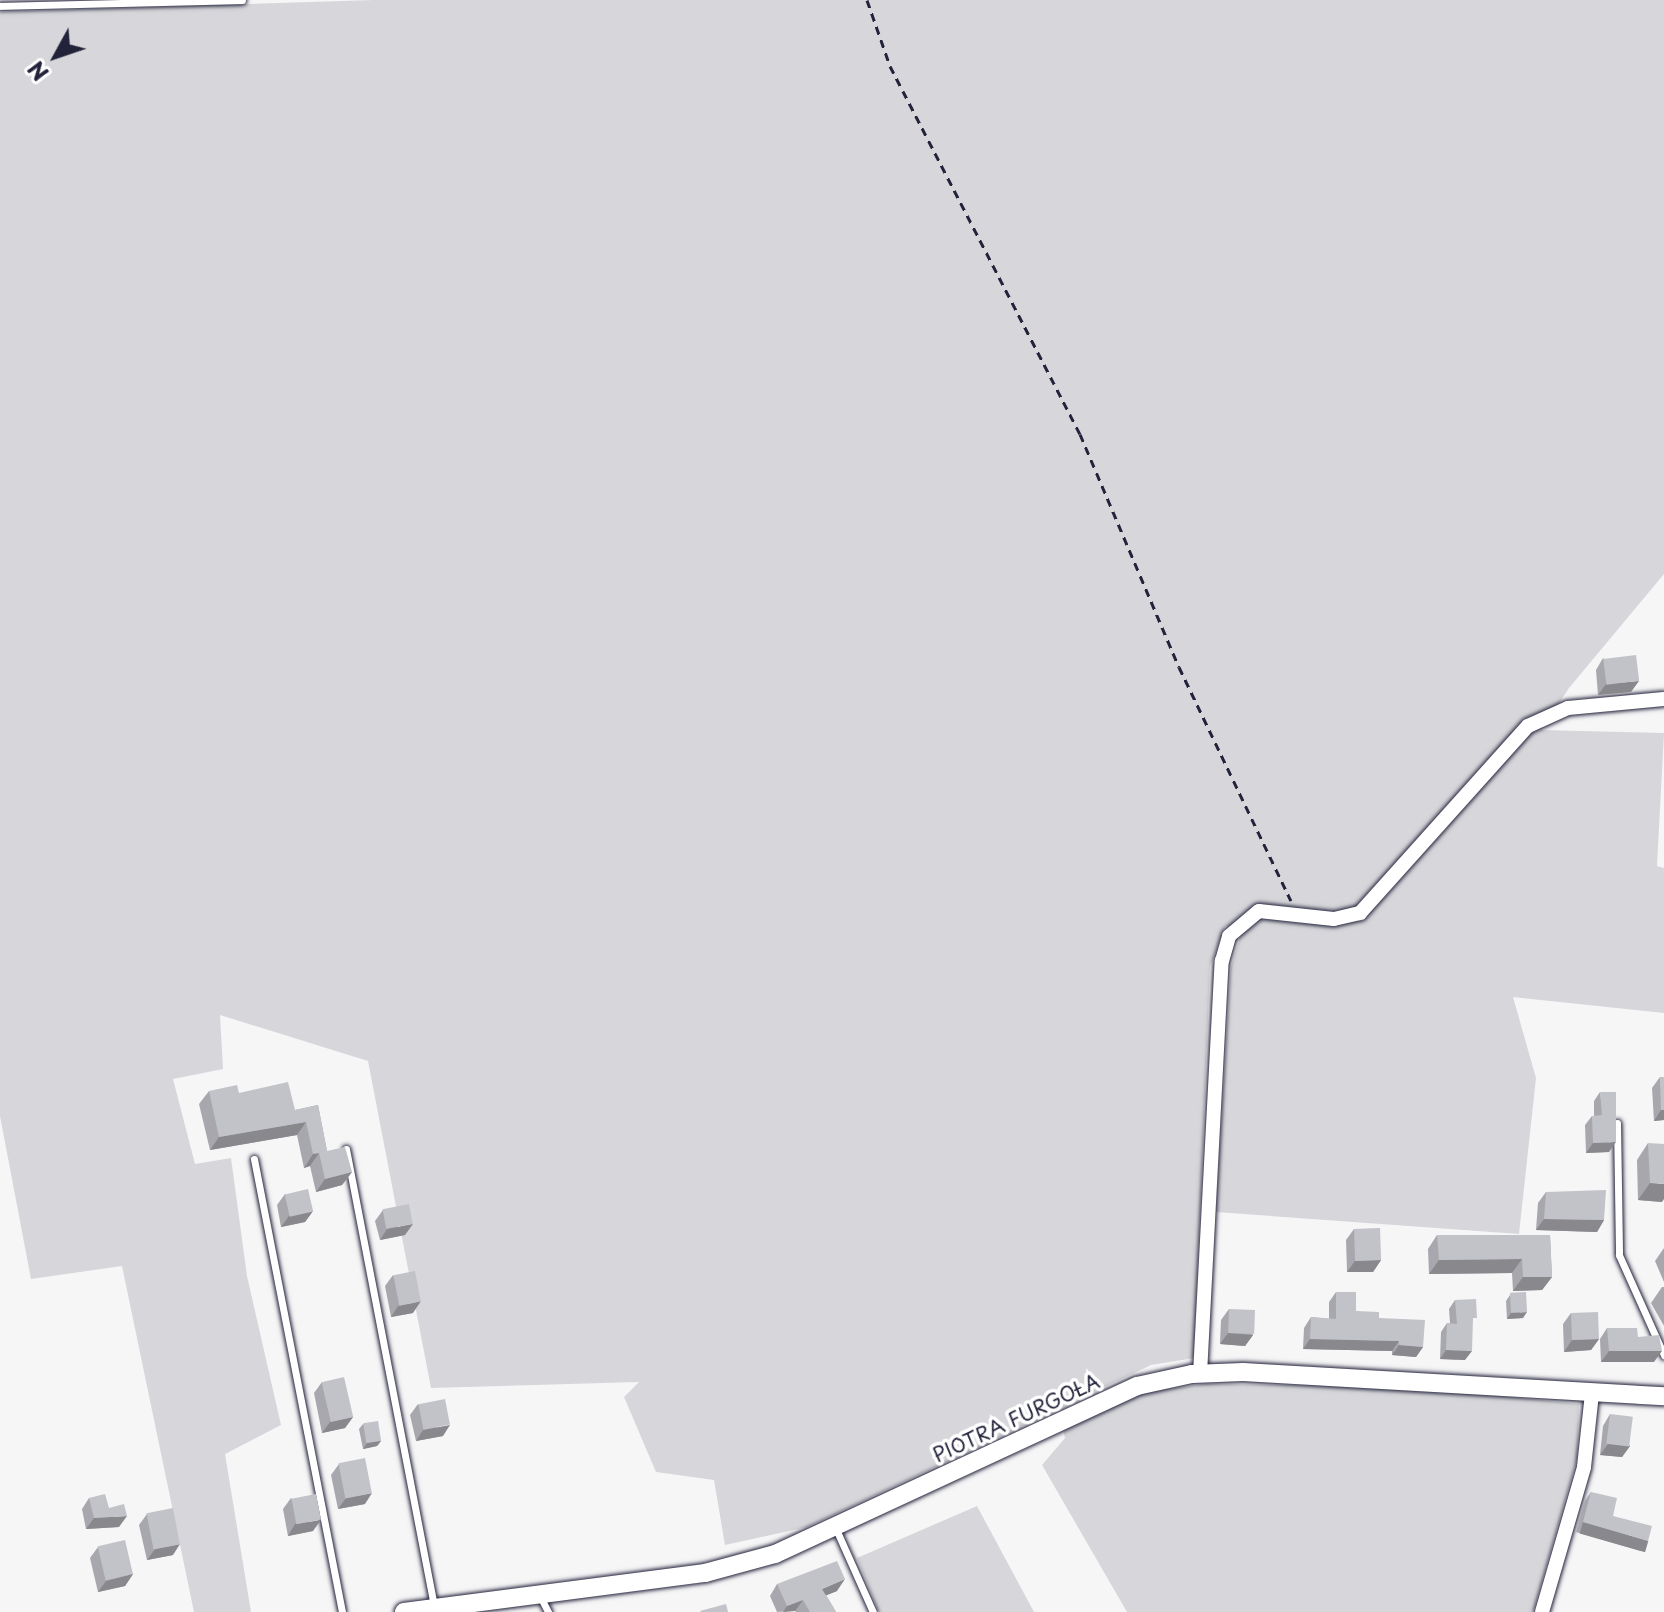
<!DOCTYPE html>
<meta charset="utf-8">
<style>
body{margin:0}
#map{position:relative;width:1664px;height:1612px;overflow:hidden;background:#f6f6f7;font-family:"Playpen Sans",sans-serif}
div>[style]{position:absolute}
.green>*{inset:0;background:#d7d7db}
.path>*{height:3px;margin-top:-1.5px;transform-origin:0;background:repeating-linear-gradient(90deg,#22223b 0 8px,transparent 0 14px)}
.roads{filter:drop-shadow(0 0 2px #22223b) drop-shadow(0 0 2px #22223b)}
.lane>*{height:7px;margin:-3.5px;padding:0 3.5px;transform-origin:3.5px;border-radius:3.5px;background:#fff}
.street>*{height:14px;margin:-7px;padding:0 7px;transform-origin:7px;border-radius:7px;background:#fff}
.secondary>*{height:18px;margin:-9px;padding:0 9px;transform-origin:9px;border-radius:9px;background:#fff}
.wall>*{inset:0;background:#a7a7ad}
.shaded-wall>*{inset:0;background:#88888d;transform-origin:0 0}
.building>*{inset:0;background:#c2c2c9;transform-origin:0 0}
span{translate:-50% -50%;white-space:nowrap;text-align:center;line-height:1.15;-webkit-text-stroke:7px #fff;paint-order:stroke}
.street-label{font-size:20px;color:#22223b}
.north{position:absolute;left:16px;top:16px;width:80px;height:80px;-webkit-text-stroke:6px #fff;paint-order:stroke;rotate:230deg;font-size:22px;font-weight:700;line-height:32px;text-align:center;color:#22223b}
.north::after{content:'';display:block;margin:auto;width:28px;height:36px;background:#22223b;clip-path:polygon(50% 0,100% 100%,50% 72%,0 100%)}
</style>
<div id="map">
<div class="green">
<i style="clip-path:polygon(374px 0,1664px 0,1664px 574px,1569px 688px,1541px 730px,1664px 733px,1657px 866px,1664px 868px,1664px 1013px,1513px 997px,1536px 1078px,1519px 1234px,1216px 1212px,1231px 967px,1243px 928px,1225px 926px,1210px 966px,1194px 1358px,1151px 1365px,807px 1527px,725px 1545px,714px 1480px,656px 1472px,624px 1397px,639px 1382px,431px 1388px,368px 1061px,220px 1015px,223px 1069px,173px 1079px,195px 1164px,231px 1158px,247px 1276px,281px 1425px,225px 1454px,251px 1612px,194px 1612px,122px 1266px,31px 1279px,0 1116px,0 12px)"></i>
<i style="clip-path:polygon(1205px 1384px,1399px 1386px,1579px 1404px,1577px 1458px,1533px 1612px,1127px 1612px,1042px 1465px,1065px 1438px,1062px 1426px,1136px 1393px)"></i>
<i style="clip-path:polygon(977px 1506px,1034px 1612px,879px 1612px,857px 1558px)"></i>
</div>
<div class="path">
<i style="left:867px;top:0;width:70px;rotate:70.8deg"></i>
<i style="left:890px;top:66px;width:414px;rotate:62.7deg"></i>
<i style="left:1080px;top:434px;width:253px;rotate:67deg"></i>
<i style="left:1179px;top:667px;width:259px;rotate:64.4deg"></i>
</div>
<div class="roads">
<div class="lane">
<i style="left:0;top:6px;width:242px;rotate:-1.4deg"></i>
<i style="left:1617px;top:1123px;width:132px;rotate:89.1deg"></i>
<i style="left:1619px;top:1255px;width:110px;rotate:65.8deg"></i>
<i style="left:346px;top:1149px;width:465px;rotate:79.1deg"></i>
<i style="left:254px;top:1159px;width:461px;rotate:79deg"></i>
<i style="left:836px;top:1529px;width:91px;rotate:66deg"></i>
<i style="left:541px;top:1598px;width:16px;rotate:63deg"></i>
</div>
<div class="street">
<i style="left:1200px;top:1374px;width:414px;rotate:-87deg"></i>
<i style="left:1222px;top:961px;width:26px;rotate:-74deg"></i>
<i style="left:1229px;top:936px;width:39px;rotate:-40deg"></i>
<i style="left:1259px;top:911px;width:75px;rotate:6.1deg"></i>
<i style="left:1334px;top:919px;width:27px;rotate:-13deg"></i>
<i style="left:1360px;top:913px;width:251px;rotate:-48.1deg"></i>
<i style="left:1528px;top:726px;width:44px;rotate:-24.2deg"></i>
<i style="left:1568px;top:708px;width:96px;rotate:-5.4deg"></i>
<i style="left:1542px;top:1612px;width:151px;rotate:-73.8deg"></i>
<i style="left:1584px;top:1467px;width:74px;rotate:-83.8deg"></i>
</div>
<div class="secondary">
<i style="left:404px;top:1612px;width:304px;rotate:-7.4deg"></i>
<i style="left:705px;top:1573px;width:73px;rotate:-15.2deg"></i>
<i style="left:775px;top:1554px;width:399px;rotate:-24.9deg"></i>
<i style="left:1137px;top:1386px;width:56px;rotate:-12.3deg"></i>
<i style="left:1192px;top:1374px;width:51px;rotate:-2.2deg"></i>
<i style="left:1243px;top:1372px;width:422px;rotate:3.3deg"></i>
</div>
</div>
<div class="wall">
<i style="clip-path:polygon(1603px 658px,1631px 692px,1598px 695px,1596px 670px)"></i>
<i style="clip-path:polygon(1660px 1077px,1664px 1120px,1654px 1121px,1652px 1088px)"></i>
<i style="clip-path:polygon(209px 1091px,295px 1110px,318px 1105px,327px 1151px,352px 1172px,342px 1185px,316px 1192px,310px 1166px,304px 1168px,297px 1135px,210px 1150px,199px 1104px)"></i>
<i style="clip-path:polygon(1600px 1092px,1609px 1152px,1586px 1153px,1585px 1125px,1592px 1116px,1594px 1116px,1594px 1101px)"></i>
<i style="clip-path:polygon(1648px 1143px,1662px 1202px,1638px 1200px,1637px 1160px)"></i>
<i style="clip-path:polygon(1546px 1192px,1604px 1220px,1597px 1232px,1536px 1230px,1538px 1203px)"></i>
<i style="clip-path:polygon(285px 1194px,313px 1211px,305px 1222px,281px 1227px,277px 1205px)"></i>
<i style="clip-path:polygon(383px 1210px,405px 1235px,380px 1240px,375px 1221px)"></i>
<i style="clip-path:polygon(1354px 1229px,1381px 1260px,1373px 1272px,1347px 1272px,1346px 1240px)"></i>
<i style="clip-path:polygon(1437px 1235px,1550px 1235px,1552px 1277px,1542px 1290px,1513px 1291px,1512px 1273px,1429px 1274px,1428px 1249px)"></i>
<i style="clip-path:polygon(1664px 1248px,1664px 1282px,1655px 1261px)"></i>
<i style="clip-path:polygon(393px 1275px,413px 1313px,391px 1317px,385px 1286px)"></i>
<i style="clip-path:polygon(1662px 1287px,1664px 1287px,1664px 1326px,1651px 1303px)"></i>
<i style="clip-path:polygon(1336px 1292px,1356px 1311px,1379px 1318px,1423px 1347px,1416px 1357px,1392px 1355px,1392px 1351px,1303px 1349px,1304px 1328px,1311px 1317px,1329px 1319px,1329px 1302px)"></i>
<i style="clip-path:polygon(1510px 1295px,1523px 1318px,1507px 1319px,1506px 1301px)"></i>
<i style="clip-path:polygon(1455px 1300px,1472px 1324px,1465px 1360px,1440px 1359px,1441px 1332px,1447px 1323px,1450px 1323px,1449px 1309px)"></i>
<i style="clip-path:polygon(1229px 1309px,1253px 1335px,1245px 1346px,1220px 1344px,1221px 1320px)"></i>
<i style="clip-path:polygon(1571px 1313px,1599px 1339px,1591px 1350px,1564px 1352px,1563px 1324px)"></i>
<i style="clip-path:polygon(1607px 1328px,1638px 1337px,1654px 1362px,1601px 1362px,1600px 1339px)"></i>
<i style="clip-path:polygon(322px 1382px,353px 1417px,345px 1428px,322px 1433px,314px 1393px)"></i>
<i style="clip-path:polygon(418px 1404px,443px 1436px,416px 1441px,410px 1415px)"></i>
<i style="clip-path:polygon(1610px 1414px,1630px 1446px,1622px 1457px,1600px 1455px,1603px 1426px)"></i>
<i style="clip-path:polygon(363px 1424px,381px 1441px,377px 1446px,363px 1449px,359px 1429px)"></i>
<i style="clip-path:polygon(339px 1464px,365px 1504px,338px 1509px,331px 1475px)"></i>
<i style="clip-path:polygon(1591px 1492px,1613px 1516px,1641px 1551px,1576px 1532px,1584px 1502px)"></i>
<i style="clip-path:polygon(89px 1498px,109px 1508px,119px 1527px,86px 1529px,82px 1509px)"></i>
<i style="clip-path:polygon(291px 1498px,313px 1531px,288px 1536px,283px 1509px)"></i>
<i style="clip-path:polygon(147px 1514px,173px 1555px,147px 1560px,139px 1525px)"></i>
<i style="clip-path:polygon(98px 1547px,133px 1574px,125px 1586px,98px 1592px,90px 1558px)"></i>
<i style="clip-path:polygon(777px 1584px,837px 1591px,826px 1595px,836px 1612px,796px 1612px,795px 1611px,777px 1612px,770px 1596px)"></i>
</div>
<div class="shaded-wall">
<i style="clip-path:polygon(1639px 681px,1631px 692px,1598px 695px,1606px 684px)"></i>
<i style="clip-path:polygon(1661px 1110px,1664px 1110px,1664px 1120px,1654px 1121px)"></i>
<i style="clip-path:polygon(306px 1122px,297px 1135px,210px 1150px,219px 1137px)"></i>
<i style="clip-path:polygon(1616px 1142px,1609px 1152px,1586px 1153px,1593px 1143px)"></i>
<i style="clip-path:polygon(319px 1153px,310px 1166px,304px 1168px,313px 1154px)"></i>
<i style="clip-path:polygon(352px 1172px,342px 1185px,316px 1192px,325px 1179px)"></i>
<i style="clip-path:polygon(1650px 1183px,1664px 1184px,1664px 1199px,1662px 1202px,1638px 1200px)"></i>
<i style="clip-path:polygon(313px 1211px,305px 1222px,281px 1227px,289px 1216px)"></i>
<i style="clip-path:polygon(1544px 1219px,1604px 1220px,1597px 1232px,1536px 1230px)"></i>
<i style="clip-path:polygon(413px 1224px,405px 1235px,380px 1240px,387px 1229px)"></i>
<i style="clip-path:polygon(1522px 1259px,1512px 1273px,1429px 1274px,1439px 1260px)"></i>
<i style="clip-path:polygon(1381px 1260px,1373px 1272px,1347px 1272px,1355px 1261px)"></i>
<i style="clip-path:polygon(1523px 1277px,1552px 1277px,1542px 1290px,1513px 1291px)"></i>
<i style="clip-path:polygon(421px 1301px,413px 1313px,391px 1317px,398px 1306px)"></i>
<i style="clip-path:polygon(1527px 1312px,1523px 1318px,1507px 1319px,1511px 1313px)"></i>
<i style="clip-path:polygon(1228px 1333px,1253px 1335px,1245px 1346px,1220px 1344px)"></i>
<i style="clip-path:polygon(1310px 1339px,1399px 1341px,1392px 1351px,1303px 1349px)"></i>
<i style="clip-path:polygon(1599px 1339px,1591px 1350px,1564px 1352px,1572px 1340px)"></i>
<i style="clip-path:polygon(1399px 1345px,1423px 1347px,1416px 1357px,1392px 1355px)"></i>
<i style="clip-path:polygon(1446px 1350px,1472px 1351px,1465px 1360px,1440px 1359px)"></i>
<i style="clip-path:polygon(1609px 1351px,1662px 1351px,1654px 1362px,1601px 1362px)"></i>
<i style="clip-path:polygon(353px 1417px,345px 1428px,322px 1433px,330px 1422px)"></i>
<i style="clip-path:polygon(450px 1425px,443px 1436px,416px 1441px,423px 1430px)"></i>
<i style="clip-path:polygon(381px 1441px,377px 1446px,363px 1449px,367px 1443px)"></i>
<i style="clip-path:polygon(1608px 1444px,1630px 1446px,1622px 1457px,1600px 1455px)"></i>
<i style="clip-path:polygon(372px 1493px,365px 1504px,338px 1509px,346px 1498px)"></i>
<i style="clip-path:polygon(127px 1516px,119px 1527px,86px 1529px,94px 1518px)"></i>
<i style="clip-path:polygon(321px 1520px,313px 1531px,288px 1536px,295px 1524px)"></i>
<i style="left:1583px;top:1522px;width:68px;height:12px;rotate:16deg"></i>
<i style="clip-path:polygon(180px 1544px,173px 1555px,147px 1560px,155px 1549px)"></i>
<i style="clip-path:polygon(133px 1574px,125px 1586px,98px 1592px,106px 1581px)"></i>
<i style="clip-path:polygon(845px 1579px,837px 1591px,815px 1600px,822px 1589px)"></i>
<i style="clip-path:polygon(803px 1600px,795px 1611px,783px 1612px,787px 1606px)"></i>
</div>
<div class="building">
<i style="left:1636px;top:655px;width:26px;height:33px;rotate:83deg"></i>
<i style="clip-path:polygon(1660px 1077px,1664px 1077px,1664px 1110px,1661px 1110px)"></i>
<i style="clip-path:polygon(288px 1082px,295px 1110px,318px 1105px,327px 1151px,345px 1147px,352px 1172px,325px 1179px,319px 1153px,313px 1154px,306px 1122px,219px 1137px,209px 1091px,237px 1085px,239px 1093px)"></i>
<i style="clip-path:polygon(1600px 1092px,1616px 1092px,1616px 1142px,1593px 1143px,1592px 1116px,1602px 1115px)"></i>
<i style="clip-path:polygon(1648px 1143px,1664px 1144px,1664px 1184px,1650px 1183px)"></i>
<i style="left:308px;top:1189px;width:23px;height:24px;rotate:77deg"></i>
<i style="clip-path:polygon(1606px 1190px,1604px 1220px,1544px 1219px,1546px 1192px)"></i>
<i style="left:409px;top:1204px;width:20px;height:27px;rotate:79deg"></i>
<i style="left:1380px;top:1228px;width:32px;height:26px;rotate:88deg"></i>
<i style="clip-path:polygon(1437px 1235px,1550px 1235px,1552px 1277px,1523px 1277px,1522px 1259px,1439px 1260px)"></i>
<i style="left:415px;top:1271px;width:31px;height:22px;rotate:79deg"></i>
<i style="clip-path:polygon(1336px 1292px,1356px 1292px,1356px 1311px,1379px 1312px,1379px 1318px,1425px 1320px,1423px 1347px,1399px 1345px,1399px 1341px,1310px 1339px,1311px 1317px,1336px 1319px)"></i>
<i style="left:1526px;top:1292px;width:20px;height:16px;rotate:87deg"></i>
<i style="clip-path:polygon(1476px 1299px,1477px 1318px,1473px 1318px,1472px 1351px,1446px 1350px,1447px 1323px,1457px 1324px,1455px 1300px)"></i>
<i style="left:1229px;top:1309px;width:26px;height:24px;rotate:2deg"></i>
<i style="left:1598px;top:1312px;width:27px;height:27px;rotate:88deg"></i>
<i style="clip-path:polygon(1607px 1328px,1637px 1328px,1638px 1337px,1659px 1335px,1662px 1351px,1609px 1351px)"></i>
<i style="left:344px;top:1377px;width:41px;height:23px;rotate:77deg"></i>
<i style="left:445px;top:1399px;width:26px;height:27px;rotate:79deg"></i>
<i style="left:1610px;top:1414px;width:23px;height:30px;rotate:7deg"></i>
<i style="left:378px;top:1421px;width:20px;height:15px;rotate:81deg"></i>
<i style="left:365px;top:1458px;width:36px;height:27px;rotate:79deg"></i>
<i style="clip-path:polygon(1591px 1492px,1617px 1498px,1613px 1516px,1652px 1526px,1648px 1541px,1583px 1522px)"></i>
<i style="clip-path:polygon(105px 1494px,109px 1508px,124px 1504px,127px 1516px,94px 1518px,89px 1498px)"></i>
<i style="left:316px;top:1494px;width:26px;height:25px;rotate:79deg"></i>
<i style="left:173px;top:1508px;width:37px;height:27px;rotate:79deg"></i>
<i style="left:125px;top:1540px;width:35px;height:28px;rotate:77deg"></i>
<i style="clip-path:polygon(837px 1561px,845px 1579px,822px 1589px,836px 1612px,810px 1612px,803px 1600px,787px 1606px,777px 1584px)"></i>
<i style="clip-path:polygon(726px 1604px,728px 1612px,701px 1612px,700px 1611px)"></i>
</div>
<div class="street-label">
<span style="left:1016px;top:1418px;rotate:-25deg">PIOTRA FURGOŁA</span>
</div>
<div class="north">N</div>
</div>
